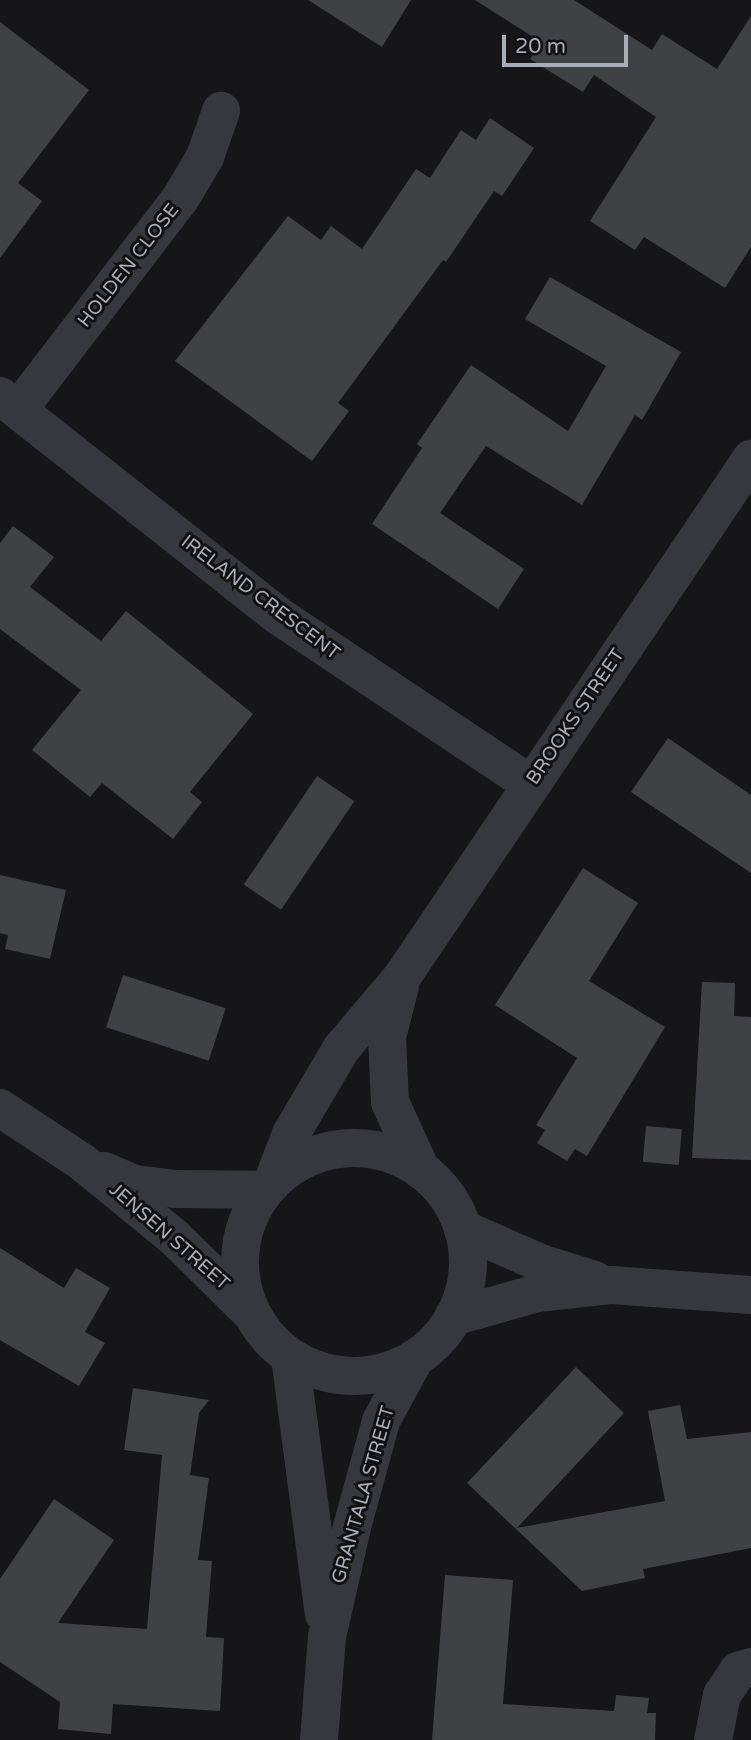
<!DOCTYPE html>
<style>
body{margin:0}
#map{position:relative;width:751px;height:1740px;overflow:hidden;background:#161618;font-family:"Varela Round",sans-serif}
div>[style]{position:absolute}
.building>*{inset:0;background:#404145;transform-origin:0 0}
.minor>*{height:38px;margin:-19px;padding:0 19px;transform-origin:19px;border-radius:19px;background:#37383d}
.minor>.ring{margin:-19px;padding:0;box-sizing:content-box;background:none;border:38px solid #37383d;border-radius:50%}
span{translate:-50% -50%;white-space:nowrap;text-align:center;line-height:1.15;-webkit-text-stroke:6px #111113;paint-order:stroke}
.street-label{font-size:19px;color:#a8adb8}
.scale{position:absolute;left:502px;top:35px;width:126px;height:32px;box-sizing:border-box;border:4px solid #a8adb8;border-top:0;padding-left:9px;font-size:21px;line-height:24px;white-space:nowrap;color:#a8adb8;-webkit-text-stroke:5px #111113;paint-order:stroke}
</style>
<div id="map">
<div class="building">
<i style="clip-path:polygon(308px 0,411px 0,382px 47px)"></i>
<i style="clip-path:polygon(475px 0,574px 0,652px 50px,662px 34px,717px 69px,751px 16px,751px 247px,725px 288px,644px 237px,635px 250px,590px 221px,656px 117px,594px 75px,583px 92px,530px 59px,541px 42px)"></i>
<i style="clip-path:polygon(0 22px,89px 90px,18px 183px,42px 201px,0 258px)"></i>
<i style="clip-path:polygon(490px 118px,534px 148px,502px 196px,494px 191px,446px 262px,443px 260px,338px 403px,349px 411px,312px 461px,175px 361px,288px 216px,321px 240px,331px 226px,362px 249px,416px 169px,430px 178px,461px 130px,476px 140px)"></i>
<i style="clip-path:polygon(550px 277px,681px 352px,642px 420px,635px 415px,582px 505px,486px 446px,440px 513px,524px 569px,498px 609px,372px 524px,422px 448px,417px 444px,471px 365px,568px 431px,606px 366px,525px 319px)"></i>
<i style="clip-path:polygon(13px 526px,54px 557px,30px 587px,101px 641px,126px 611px,253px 714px,190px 792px,202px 802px,173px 839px,102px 783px,90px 797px,32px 750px,81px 690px,0 629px,0 543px)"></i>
<i style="clip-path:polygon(668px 738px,751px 795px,751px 873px,631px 792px)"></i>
<i style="left:317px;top:776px;width:45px;height:131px;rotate:34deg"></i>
<i style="clip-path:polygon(583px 868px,638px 903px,589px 981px,665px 1027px,587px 1156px,575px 1149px,567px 1161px,537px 1143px,545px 1130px,536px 1125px,577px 1058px,495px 1005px)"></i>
<i style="clip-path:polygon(0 875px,66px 890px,50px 959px,5px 949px,8px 935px,0 933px)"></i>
<i style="left:123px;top:975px;width:108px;height:55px;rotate:18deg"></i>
<i style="clip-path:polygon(702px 982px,735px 983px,734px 1016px,751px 1017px,751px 1160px,692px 1158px)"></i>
<i style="left:646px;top:1126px;width:36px;height:36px;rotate:5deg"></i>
<i style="clip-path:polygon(0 1248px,64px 1288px,76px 1268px,110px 1288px,85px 1332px,105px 1343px,79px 1386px,0 1340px)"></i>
<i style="clip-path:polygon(576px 1367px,624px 1413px,517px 1528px,665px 1501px,648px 1411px,680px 1405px,687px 1439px,751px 1432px,751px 1548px,643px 1569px,645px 1578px,582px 1591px,467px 1483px)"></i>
<i style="clip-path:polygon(133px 1388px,209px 1400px,199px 1413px,190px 1475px,209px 1478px,198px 1560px,212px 1561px,206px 1637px,224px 1638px,220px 1711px,113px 1704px,111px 1734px,58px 1729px,60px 1702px,0 1662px,0 1579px,54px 1499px,114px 1540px,58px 1623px,147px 1629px,162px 1455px,124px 1450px)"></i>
<i style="clip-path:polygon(445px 1575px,513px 1580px,503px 1704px,614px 1711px,616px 1695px,649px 1698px,647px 1713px,656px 1713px,655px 1740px,432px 1740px)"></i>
</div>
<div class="minor">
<i style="left:0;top:396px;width:353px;rotate:38.3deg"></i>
<i style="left:277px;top:615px;width:304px;rotate:33.7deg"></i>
<i style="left:18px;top:410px;width:266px;rotate:-52.5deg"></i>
<i style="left:180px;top:199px;width:49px;rotate:-59.2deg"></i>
<i style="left:205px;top:157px;width:49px;rotate:-70.8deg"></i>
<i style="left:400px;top:986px;width:53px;rotate:104.3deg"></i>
<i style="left:387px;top:1037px;width:65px;rotate:87.4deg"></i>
<i style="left:390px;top:1102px;width:75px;rotate:65.5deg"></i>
<i style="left:0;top:1108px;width:98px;rotate:33.4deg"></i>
<i style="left:82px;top:1162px;width:119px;rotate:39.2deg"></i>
<i style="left:174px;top:1237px;width:105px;rotate:44.6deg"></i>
<i class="ring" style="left:240px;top:1148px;width:190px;height:190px"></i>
<i style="left:104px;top:1171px;width:34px;rotate:23deg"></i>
<i style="left:135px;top:1184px;width:39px;rotate:7deg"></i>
<i style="left:174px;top:1189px;width:91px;rotate:0.6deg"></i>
<i style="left:272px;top:1183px;width:53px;rotate:-68.8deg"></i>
<i style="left:291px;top:1134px;width:99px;rotate:-59.5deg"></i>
<i style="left:341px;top:1049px;width:94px;rotate:-49.7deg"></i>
<i style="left:402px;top:977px;width:625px;rotate:-56.03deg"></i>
<i style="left:463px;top:1229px;width:87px;rotate:23.6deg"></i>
<i style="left:543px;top:1264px;width:54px;rotate:17.1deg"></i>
<i style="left:453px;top:1317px;width:87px;rotate:-15.9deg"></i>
<i style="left:537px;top:1293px;width:74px;rotate:-6.2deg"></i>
<i style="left:611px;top:1285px;width:140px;rotate:4.1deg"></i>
<i style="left:290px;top:1357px;width:259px;rotate:82.5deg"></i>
<i style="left:319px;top:1740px;width:103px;rotate:-85.6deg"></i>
<i style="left:327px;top:1637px;width:113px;rotate:-77.2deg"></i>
<i style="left:352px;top:1527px;width:110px;rotate:-74.7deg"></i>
<i style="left:381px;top:1421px;width:72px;rotate:-61.6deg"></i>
<i style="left:713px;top:1740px;width:46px;rotate:-78.7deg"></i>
<i style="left:722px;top:1695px;width:29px;rotate:-56deg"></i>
<i style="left:738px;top:1671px;width:14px;rotate:-17deg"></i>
</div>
<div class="street-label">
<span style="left:129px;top:266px;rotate:-52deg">HOLDEN CLOSE</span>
<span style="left:260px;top:598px;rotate:37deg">IRELAND CRESCENT</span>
<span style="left:576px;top:717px;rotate:-56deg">BROOKS STREET</span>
<span style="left:169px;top:1237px;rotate:41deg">JENSEN STREET</span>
<span style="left:364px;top:1495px;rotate:-74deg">GRANTALA STREET</span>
</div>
<div class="scale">20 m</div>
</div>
